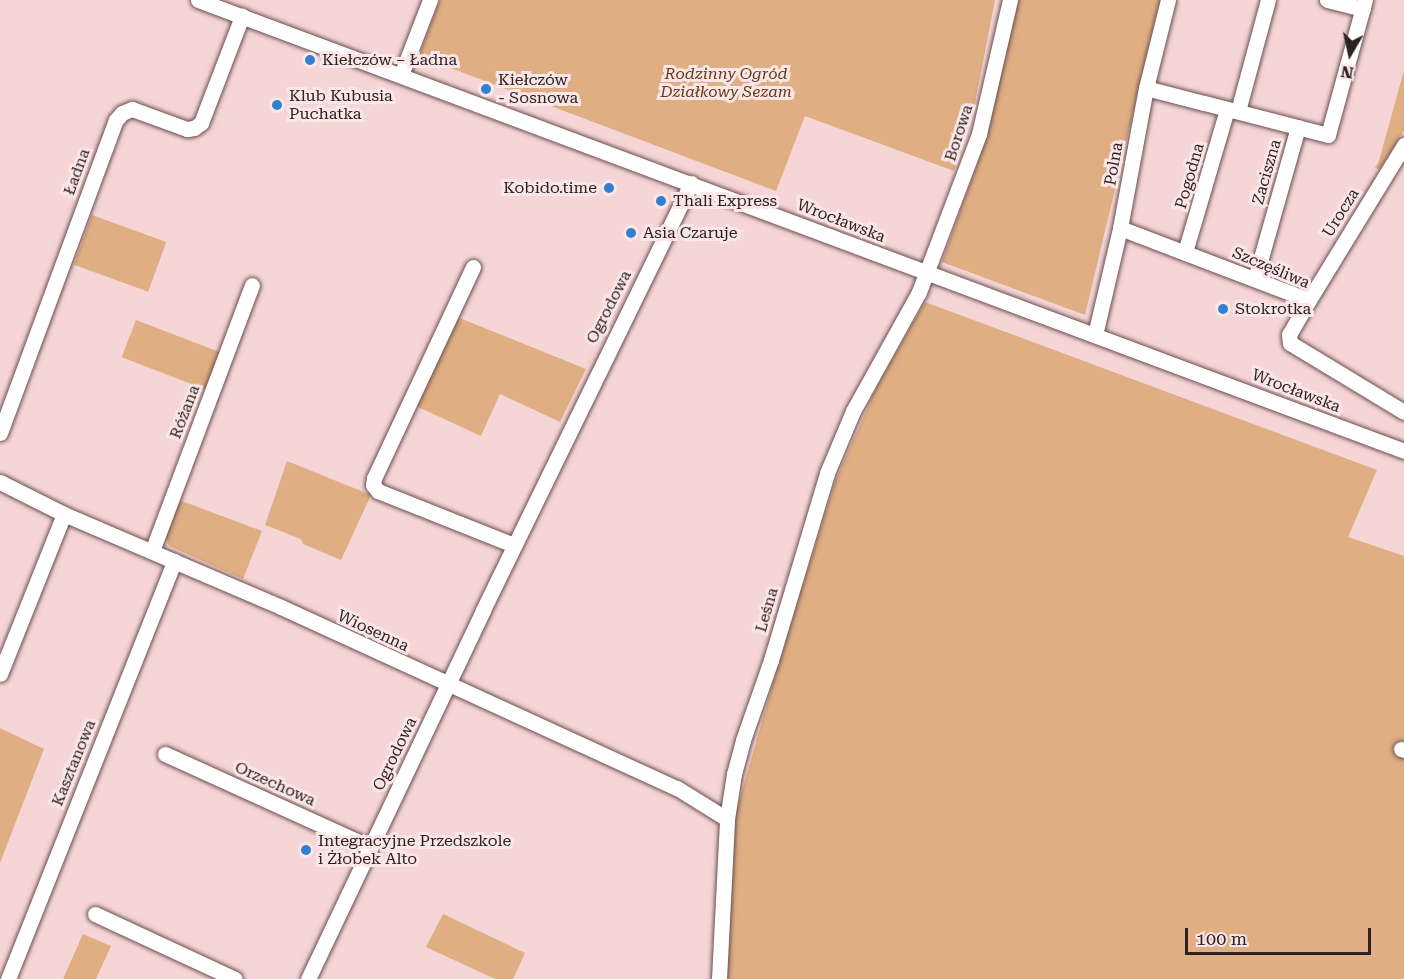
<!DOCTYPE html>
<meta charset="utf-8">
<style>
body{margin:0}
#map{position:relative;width:1404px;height:979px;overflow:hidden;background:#f6d5d6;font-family:"Roboto Serif",serif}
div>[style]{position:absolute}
.green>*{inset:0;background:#dfae82;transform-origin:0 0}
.roads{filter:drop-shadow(0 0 2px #6a4e4f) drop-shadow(0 0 2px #6a4e4f)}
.minor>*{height:15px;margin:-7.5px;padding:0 7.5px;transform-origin:7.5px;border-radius:7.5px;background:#fff}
.dots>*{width:16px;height:16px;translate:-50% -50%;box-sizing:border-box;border:3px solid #fae6e7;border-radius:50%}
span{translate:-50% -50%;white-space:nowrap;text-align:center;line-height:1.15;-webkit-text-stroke:6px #fae6e7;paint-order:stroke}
.poi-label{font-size:16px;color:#2d2121}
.left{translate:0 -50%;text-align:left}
.right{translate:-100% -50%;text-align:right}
.park-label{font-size:16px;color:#613c17;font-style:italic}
.street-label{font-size:16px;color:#2d2121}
.north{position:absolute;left:1320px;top:24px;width:60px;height:60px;-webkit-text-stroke:4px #fae6e7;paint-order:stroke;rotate:189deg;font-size:16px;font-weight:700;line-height:24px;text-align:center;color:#2d2121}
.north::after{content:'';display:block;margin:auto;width:21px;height:27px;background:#2d2121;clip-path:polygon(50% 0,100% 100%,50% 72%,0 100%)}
.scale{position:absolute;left:1185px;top:928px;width:186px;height:27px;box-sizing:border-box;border:3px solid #2d2121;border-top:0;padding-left:8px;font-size:18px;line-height:21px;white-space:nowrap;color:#2d2121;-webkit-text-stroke:4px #fae6e7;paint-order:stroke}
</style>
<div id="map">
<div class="green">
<i style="clip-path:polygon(440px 0,995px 0,974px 108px,954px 171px,805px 116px,776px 191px,419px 56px)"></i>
<i style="clip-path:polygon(1016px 0,1160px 0,1085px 315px,942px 262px,984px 145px)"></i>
<i style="clip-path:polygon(1404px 70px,1404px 131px,1380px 169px,1375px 168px,1379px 161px)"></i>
<i style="left:92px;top:215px;width:79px;height:53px;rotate:20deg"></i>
<i style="clip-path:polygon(925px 302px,1377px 470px,1348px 537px,1404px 556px,1404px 979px,727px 979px,734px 819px,777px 669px,836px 479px,877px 386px)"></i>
<i style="clip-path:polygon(457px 317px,586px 369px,560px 422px,500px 394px,481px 436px,416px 406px)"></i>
<i style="left:136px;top:320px;width:90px;height:40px;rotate:21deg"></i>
<i style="clip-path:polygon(287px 461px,371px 495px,341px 560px,303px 544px,301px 539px,265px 525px)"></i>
<i style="clip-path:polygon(179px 500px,262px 531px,243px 579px,169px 546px,166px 538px)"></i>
<i style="clip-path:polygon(0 728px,44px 749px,0 863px)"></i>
<i style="clip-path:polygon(443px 914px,525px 953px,513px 979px,495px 979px,426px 947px)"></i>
<i style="clip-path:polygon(83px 934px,111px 946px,96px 979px,63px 979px)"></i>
</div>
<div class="roads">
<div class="minor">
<i style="left:198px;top:0;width:1288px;rotate:20.5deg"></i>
<i style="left:1327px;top:0;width:37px;rotate:14deg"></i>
<i style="left:401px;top:75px;width:80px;rotate:-68.9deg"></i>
<i style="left:1146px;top:88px;width:188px;rotate:14.5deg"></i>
<i style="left:1328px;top:135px;width:140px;rotate:-74.7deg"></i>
<i style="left:1238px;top:111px;width:115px;rotate:-74.9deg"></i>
<i style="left:1120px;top:228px;width:202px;rotate:20.9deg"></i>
<i style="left:1309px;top:300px;width:39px;rotate:120deg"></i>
<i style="left:1289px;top:334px;width:9px;rotate:84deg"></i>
<i style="left:1290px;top:343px;width:133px;rotate:31.2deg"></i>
<i style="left:1185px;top:252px;width:149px;rotate:-73.6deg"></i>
<i style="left:473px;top:267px;width:233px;rotate:115.1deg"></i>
<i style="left:374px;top:478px;width:7px;rotate:98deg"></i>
<i style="left:373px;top:485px;width:8px;rotate:50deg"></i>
<i style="left:378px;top:491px;width:146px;rotate:21.7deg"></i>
<i style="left:1255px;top:279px;width:158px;rotate:-74.2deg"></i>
<i style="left:1309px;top:300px;width:182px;rotate:-58.5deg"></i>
<i style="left:1095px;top:335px;width:110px;rotate:-76.8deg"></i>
<i style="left:1120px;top:228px;width:142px;rotate:-79.5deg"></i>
<i style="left:1146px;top:88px;width:91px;rotate:-76deg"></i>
<i style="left:0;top:433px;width:334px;rotate:-69.7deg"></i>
<i style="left:116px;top:120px;width:9px;rotate:-49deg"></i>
<i style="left:122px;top:113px;width:11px;rotate:-22deg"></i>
<i style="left:132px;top:109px;width:59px;rotate:20deg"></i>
<i style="left:187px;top:129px;width:7px;rotate:-8deg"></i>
<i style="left:194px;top:128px;width:9px;rotate:-36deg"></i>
<i style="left:201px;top:123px;width:115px;rotate:-69deg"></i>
<i style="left:0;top:482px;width:72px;rotate:26.6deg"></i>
<i style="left:64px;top:514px;width:236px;rotate:23.2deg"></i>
<i style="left:281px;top:607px;width:435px;rotate:24.6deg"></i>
<i style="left:677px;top:788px;width:59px;rotate:31.8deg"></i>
<i style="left:152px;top:551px;width:284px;rotate:-69.4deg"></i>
<i style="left:0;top:674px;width:172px;rotate:-68.2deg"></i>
<i style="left:1401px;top:749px;width:3px;rotate:18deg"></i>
<i style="left:165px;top:754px;width:225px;rotate:24.4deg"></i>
<i style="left:95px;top:914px;width:154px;rotate:24.9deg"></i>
<i style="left:8px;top:979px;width:450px;rotate:-68.3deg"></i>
<i style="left:308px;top:979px;width:408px;rotate:-64.6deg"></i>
<i style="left:483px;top:610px;width:475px;rotate:-64deg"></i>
<i style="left:719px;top:979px;width:160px;rotate:-87.1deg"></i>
<i style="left:727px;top:819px;width:46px;rotate:-81.2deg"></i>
<i style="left:734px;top:774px;width:35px;rotate:-75deg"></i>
<i style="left:743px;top:740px;width:85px;rotate:-70.7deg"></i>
<i style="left:771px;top:660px;width:195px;rotate:-73.3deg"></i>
<i style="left:827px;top:473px;width:67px;rotate:-67.2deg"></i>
<i style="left:853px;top:411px;width:136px;rotate:-61deg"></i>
<i style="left:919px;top:292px;width:169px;rotate:-69.2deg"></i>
<i style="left:979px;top:134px;width:138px;rotate:-77deg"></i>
</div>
</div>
<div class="dots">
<i style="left:310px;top:60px;background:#3280d0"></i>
<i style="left:486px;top:89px;background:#3280d0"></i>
<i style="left:277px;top:105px;background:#3280d0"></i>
<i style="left:609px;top:188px;background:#3280d0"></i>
<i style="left:661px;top:201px;background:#3280d0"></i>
<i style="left:631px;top:233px;background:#3280d0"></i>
<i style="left:1223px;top:309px;background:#3280d0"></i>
<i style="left:306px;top:850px;background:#3280d0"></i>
</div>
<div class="poi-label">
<span class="left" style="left:322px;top:60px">Kiełczów – Ładna</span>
<span class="left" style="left:498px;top:89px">Kiełczów<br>- Sosnowa</span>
<span class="left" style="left:289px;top:105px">Klub Kubusia<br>Puchatka</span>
<span class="right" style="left:597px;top:188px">Kobido.time</span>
<span class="left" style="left:673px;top:201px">Thali Express</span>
<span class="left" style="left:643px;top:233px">Asia Czaruje</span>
<span class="left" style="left:1235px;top:309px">Stokrotka</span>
<span class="left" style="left:318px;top:850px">Integracyjne Przedszkole<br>i Żłobek Alto</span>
</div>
<div class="park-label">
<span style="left:726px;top:83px">Rodzinny Ogród<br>Działkowy Sezam</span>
</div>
<div class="street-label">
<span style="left:959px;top:133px;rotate:-72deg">Borowa</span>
<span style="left:1114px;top:164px;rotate:-80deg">Polna</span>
<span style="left:77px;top:172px;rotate:-70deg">Ładna</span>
<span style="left:1267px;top:172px;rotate:-74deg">Zaciszna</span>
<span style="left:1190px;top:176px;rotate:-74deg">Pogodna</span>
<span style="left:1341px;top:213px;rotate:-58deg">Urocza</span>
<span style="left:841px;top:221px;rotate:21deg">Wrocławska</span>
<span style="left:1271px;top:268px;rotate:23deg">Szczęśliwa</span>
<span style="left:609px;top:307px;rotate:-63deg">Ogrodowa</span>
<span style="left:1296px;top:391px;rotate:21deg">Wrocławska</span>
<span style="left:185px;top:412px;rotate:-69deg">Różana</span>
<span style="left:767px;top:610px;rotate:-74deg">Leśna</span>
<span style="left:373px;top:631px;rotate:25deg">Wiosenna</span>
<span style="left:395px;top:754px;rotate:-64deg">Ogrodowa</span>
<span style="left:74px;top:763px;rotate:-68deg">Kasztanowa</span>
<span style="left:275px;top:784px;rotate:24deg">Orzechowa</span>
</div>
<div class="north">N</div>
<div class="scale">100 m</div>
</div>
